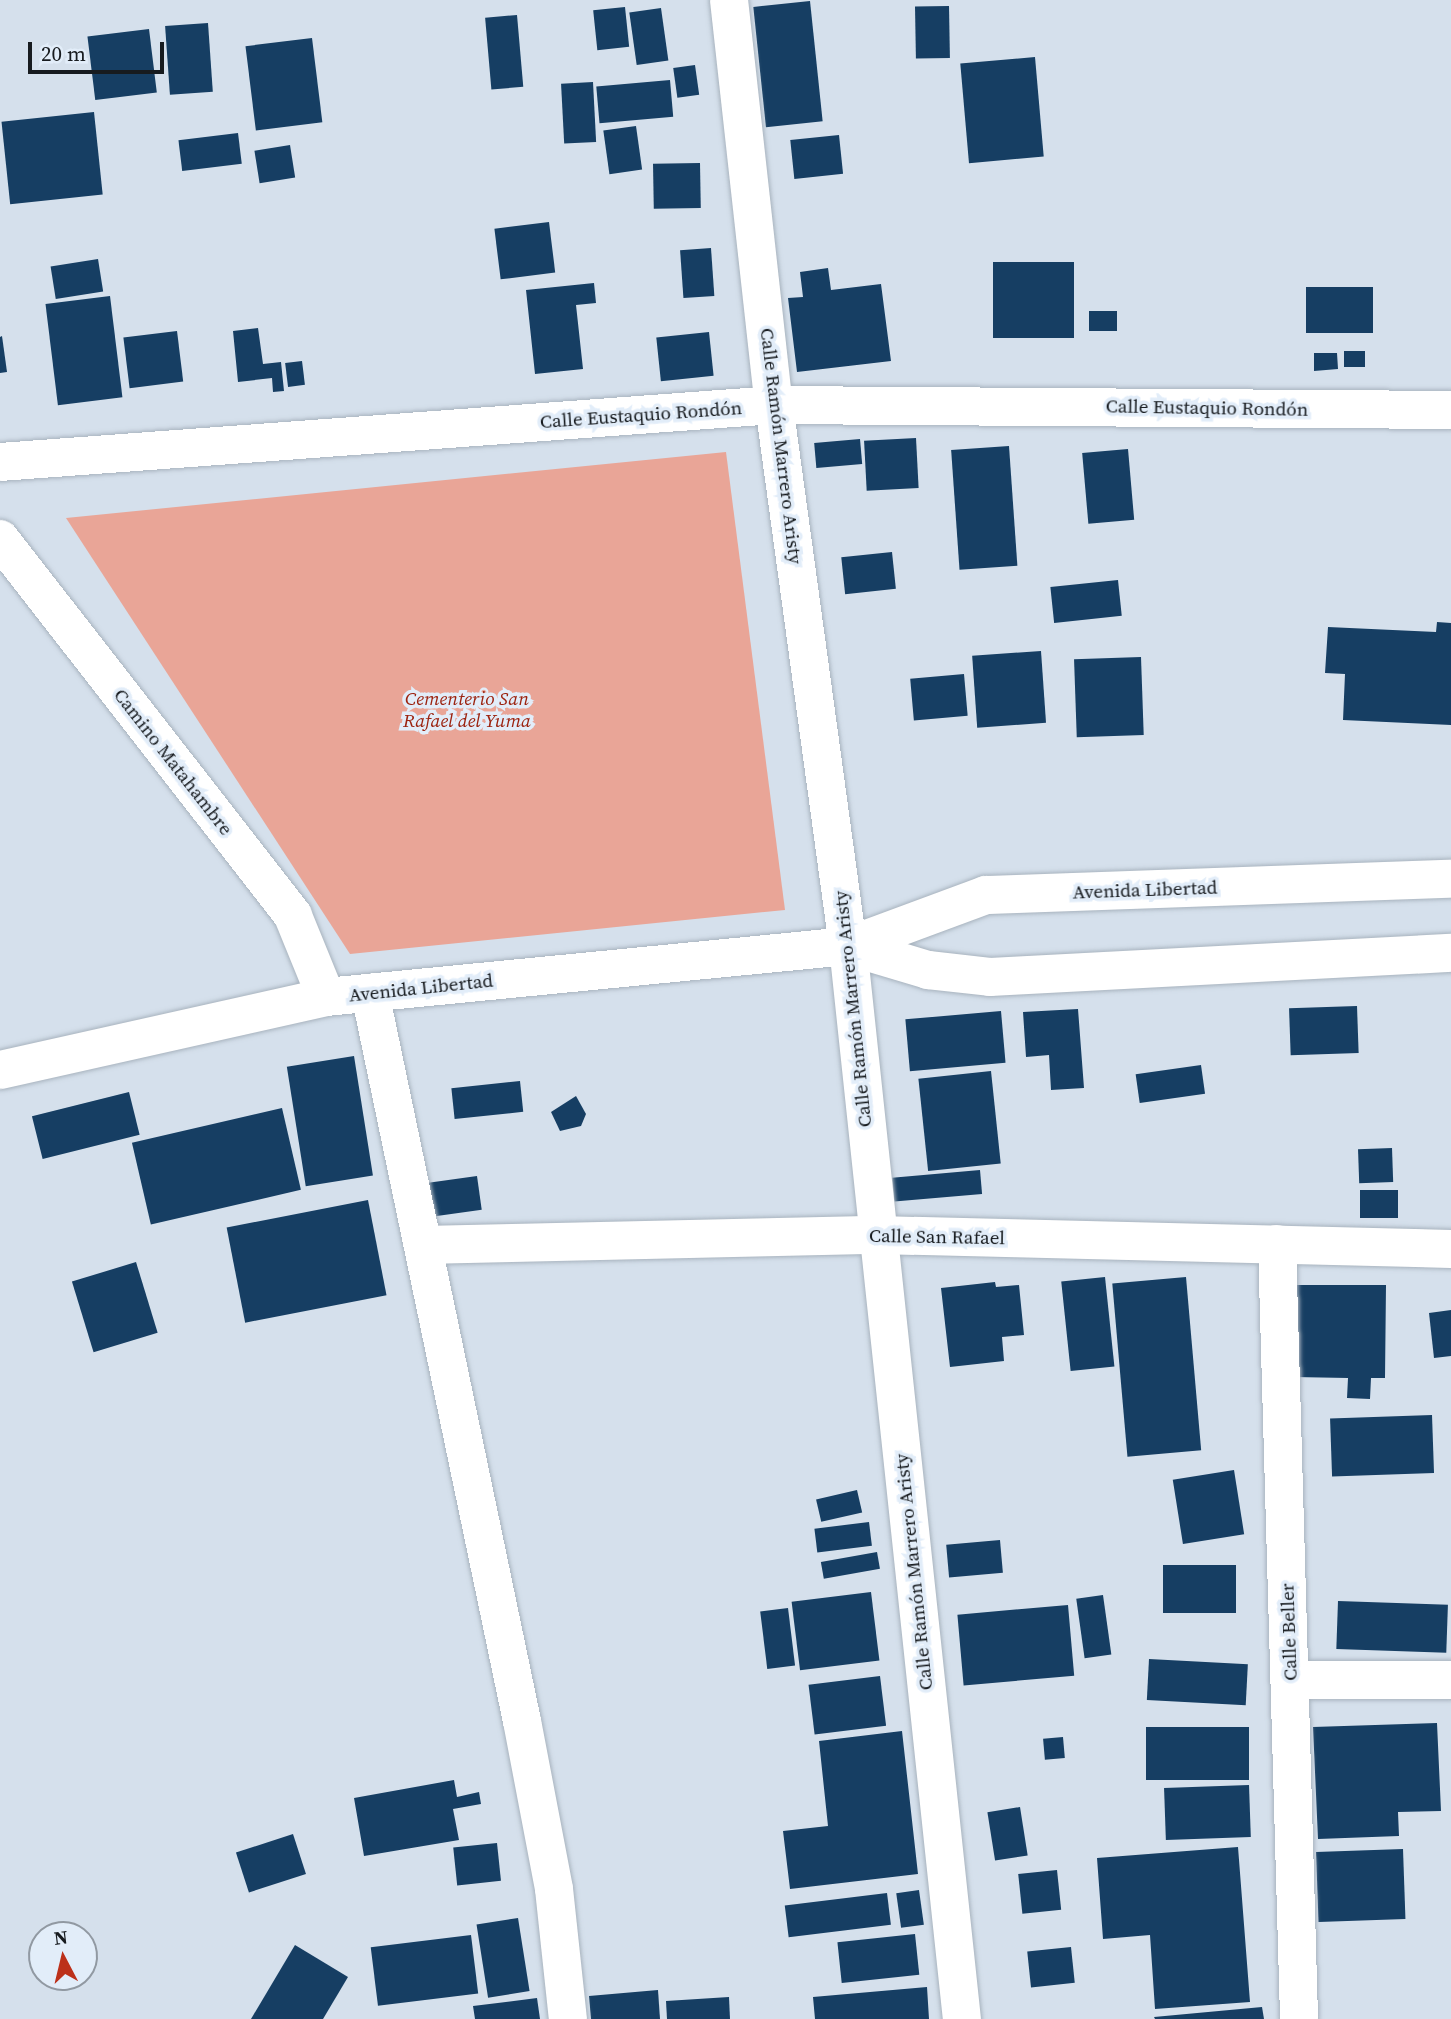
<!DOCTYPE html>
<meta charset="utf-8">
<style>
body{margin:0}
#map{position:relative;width:1451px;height:2019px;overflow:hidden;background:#d5e0ec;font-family:"Source Serif 4",serif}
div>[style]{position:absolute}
.green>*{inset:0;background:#e9a597}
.building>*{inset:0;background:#163e63;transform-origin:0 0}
.roads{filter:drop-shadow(0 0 2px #a8b3be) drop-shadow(0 0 2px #a8b3be)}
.minor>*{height:38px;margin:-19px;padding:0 19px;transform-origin:19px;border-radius:19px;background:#fff}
span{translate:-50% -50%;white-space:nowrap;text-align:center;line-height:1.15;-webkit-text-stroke:7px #e2edf9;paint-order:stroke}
.street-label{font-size:19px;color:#171b1f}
.park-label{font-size:19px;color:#9c2310;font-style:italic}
.north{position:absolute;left:28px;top:1921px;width:70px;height:70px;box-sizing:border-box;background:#e2edf9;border:2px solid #9199a2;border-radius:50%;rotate:353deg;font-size:19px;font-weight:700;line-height:28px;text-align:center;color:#171b1f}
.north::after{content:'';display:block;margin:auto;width:24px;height:32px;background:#bc301a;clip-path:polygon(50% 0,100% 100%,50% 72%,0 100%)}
.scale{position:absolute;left:28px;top:42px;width:136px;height:32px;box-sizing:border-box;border:4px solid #171b1f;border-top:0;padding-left:9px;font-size:21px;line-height:24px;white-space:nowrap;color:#171b1f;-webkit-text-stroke:5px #e2edf9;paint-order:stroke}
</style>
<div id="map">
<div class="green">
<i style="clip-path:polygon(726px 452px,785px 910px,350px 954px,66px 518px)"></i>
</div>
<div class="building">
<i style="left:810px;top:1px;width:121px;height:57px;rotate:84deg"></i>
<i style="left:949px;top:6px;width:52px;height:34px;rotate:89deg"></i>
<i style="left:625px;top:7px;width:40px;height:32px;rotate:84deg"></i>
<i style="left:661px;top:8px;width:53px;height:32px;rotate:82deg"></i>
<i style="left:517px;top:15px;width:72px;height:32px;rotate:85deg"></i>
<i style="left:208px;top:23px;width:69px;height:43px;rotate:86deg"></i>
<i style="left:149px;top:29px;width:64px;height:62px;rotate:83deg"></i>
<i style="left:312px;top:38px;width:85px;height:67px;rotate:83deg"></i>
<i style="left:1035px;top:57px;width:100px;height:75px;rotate:85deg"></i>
<i style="left:695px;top:65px;width:30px;height:22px;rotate:82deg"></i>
<i style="left:670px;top:80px;width:37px;height:74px;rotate:85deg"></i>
<i style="left:593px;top:82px;width:60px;height:32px;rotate:87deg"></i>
<i style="left:94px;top:112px;width:83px;height:93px;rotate:84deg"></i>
<i style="left:636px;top:126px;width:44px;height:33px;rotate:82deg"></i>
<i style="left:238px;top:133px;width:31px;height:60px;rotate:83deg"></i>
<i style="left:839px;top:135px;width:39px;height:49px;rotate:84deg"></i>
<i style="left:290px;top:145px;width:33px;height:36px;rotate:81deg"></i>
<i style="left:700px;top:163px;width:45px;height:47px;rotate:89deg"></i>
<i style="left:549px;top:222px;width:51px;height:55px;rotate:83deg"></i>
<i style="left:711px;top:248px;width:48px;height:31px;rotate:86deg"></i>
<i style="left:98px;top:259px;width:33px;height:48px;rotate:81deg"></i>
<i style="left:993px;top:262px;width:81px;height:76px"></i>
<i style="clip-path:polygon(828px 268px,831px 290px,881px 284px,891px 361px,797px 372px,788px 298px,803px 297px,800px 272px)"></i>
<i style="clip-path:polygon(594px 283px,596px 303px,576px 305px,583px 369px,535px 374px,526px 290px)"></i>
<i style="left:1306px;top:287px;width:67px;height:46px"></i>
<i style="left:110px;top:296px;width:102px;height:65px;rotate:83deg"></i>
<i style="left:1117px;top:311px;width:20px;height:28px;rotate:90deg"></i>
<i style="clip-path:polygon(258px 328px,263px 364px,281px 362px,284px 391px,273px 392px,272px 378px,238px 382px,233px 331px)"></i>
<i style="left:177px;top:331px;width:51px;height:54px;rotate:83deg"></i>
<i style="left:709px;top:332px;width:44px;height:53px;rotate:84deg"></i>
<i style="clip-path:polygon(2px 336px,7px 372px,0 373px,0 337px)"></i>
<i style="left:1365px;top:351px;width:16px;height:21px;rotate:90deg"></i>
<i style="clip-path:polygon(1314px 353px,1337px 353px,1338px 369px,1314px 371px)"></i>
<i style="left:302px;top:361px;width:24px;height:17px;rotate:83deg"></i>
<i style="left:916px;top:438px;width:50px;height:52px;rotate:87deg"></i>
<i style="left:860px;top:439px;width:25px;height:46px;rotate:85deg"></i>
<i style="left:1009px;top:446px;width:120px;height:58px;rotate:86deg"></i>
<i style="left:1128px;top:449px;width:71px;height:46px;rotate:85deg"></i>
<i style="left:892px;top:552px;width:37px;height:51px;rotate:84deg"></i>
<i style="left:1118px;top:580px;width:36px;height:68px;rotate:84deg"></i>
<i style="clip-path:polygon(1437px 622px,1451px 623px,1451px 725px,1343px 720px,1345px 674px,1325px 673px,1328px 627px,1436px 632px)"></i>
<i style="left:1041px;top:651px;width:72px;height:69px;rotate:86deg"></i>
<i style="left:1141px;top:657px;width:78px;height:67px;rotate:88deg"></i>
<i style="left:964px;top:674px;width:42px;height:54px;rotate:85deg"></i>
<i style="left:1357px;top:1006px;width:47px;height:68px;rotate:88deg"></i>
<i style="clip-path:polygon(1078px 1009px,1084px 1088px,1051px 1090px,1049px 1055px,1026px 1057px,1023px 1012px)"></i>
<i style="left:1001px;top:1011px;width:52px;height:96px;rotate:85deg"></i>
<i style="left:354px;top:1056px;width:121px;height:68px;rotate:81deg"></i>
<i style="left:1201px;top:1065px;width:29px;height:66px;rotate:82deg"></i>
<i style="left:991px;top:1071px;width:93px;height:73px;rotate:84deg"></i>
<i style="left:520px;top:1081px;width:31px;height:69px;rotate:84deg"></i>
<i style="left:129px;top:1092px;width:44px;height:100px;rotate:76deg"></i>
<i style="clip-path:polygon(576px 1096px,586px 1114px,581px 1126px,560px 1131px,551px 1112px)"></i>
<i style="left:282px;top:1108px;width:84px;height:154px;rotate:77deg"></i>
<i style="left:1392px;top:1148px;width:34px;height:34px;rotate:88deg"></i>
<i style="left:980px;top:1170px;width:24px;height:88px;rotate:85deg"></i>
<i style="left:477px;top:1176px;width:34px;height:58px;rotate:82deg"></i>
<i style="left:1360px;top:1190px;width:38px;height:28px"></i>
<i style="left:368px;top:1200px;width:97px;height:144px;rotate:79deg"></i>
<i style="left:136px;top:1262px;width:74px;height:67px;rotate:73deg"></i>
<i style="left:1105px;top:1277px;width:90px;height:44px;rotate:84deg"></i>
<i style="left:1186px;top:1277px;width:174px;height:74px;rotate:85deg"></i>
<i style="clip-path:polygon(995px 1282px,996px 1287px,1019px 1285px,1024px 1335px,1002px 1337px,1004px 1361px,950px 1367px,941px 1288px)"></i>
<i style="clip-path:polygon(1295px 1285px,1386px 1285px,1385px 1378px,1371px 1378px,1370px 1399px,1347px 1398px,1348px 1378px,1294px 1377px)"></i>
<i style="clip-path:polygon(1451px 1310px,1451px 1356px,1434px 1358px,1429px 1313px)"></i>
<i style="left:1432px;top:1415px;width:58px;height:102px;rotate:88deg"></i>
<i style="left:1234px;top:1470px;width:65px;height:62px;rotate:81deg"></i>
<i style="left:857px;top:1490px;width:23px;height:42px;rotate:77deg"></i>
<i style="left:869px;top:1522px;width:24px;height:55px;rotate:83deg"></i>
<i style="left:1000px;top:1540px;width:33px;height:54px;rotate:85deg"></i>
<i style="left:877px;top:1552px;width:17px;height:57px;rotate:80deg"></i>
<i style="left:1163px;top:1565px;width:73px;height:48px"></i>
<i style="left:871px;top:1592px;width:69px;height:80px;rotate:83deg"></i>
<i style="left:1103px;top:1595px;width:60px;height:27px;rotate:82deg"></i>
<i style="left:1338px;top:1601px;width:110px;height:48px;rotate:2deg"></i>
<i style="left:1068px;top:1605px;width:71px;height:111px;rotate:85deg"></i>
<i style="left:788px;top:1608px;width:58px;height:28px;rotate:83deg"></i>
<i style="left:1149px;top:1659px;width:99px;height:41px;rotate:3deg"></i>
<i style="left:880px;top:1676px;width:50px;height:72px;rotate:83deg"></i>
<i style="clip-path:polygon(1437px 1723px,1441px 1811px,1398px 1812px,1399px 1836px,1318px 1839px,1313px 1727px)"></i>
<i style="left:1146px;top:1727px;width:103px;height:53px"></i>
<i style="clip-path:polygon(902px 1731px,918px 1874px,790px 1889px,783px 1831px,828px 1826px,819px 1741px)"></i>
<i style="left:1063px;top:1737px;width:21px;height:20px;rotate:85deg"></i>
<i style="clip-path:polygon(454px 1780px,457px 1797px,479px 1792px,481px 1804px,453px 1809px,459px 1840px,364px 1856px,354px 1798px)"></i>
<i style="left:1249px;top:1785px;width:52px;height:85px;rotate:88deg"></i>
<i style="left:1020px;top:1807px;width:49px;height:33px;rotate:81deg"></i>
<i style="left:293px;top:1834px;width:42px;height:60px;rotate:72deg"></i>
<i style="left:497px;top:1843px;width:38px;height:44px;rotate:84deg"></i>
<i style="clip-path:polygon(1238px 1847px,1250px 2002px,1155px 2009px,1150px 1935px,1103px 1939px,1097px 1858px)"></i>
<i style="left:1403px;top:1849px;width:70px;height:87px;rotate:88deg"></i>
<i style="left:1057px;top:1870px;width:40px;height:39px;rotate:84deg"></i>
<i style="left:919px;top:1890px;width:35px;height:23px;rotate:82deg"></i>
<i style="left:887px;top:1893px;width:32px;height:103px;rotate:83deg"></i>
<i style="left:518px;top:1918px;width:74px;height:42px;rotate:81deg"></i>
<i style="left:915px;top:1934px;width:41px;height:78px;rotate:84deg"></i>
<i style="left:471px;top:1935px;width:59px;height:101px;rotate:83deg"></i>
<i style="clip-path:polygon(295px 1945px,348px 1977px,323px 2019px,251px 2019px)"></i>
<i style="left:1071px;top:1947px;width:36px;height:44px;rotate:84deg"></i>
<i style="clip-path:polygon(927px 1987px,929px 2019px,815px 2019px,813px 1997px)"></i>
<i style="clip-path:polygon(658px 1990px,660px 2019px,591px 2019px,589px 1996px)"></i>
<i style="clip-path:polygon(729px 1997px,730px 2019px,667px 2019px,666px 2001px)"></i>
<i style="clip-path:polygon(537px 1998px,540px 2019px,475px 2019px,473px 2006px)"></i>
<i style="clip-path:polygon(1262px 2007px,1264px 2019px,1155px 2019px,1154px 2017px)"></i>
</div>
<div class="roads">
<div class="minor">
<i style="left:729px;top:0;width:407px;rotate:83.7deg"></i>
<i style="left:774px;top:405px;width:546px;rotate:82.21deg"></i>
<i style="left:848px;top:946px;width:1079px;rotate:83.94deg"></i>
<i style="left:0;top:462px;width:776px;rotate:-4.21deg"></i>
<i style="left:774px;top:405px;width:677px;rotate:0.42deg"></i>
<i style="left:0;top:539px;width:477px;rotate:52.1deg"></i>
<i style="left:293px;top:916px;width:87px;rotate:67.8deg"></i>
<i style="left:848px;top:946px;width:84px;rotate:16.7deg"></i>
<i style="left:928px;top:970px;width:62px;rotate:6.4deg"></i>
<i style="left:990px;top:977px;width:462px;rotate:-3deg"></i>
<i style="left:370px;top:993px;width:744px;rotate:78.21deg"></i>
<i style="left:522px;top:1721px;width:171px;rotate:79.2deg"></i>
<i style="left:554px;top:1889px;width:131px;rotate:83.9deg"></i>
<i style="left:0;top:1070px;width:334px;rotate:-12.6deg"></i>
<i style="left:326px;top:997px;width:524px;rotate:-5.58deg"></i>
<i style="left:848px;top:946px;width:147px;rotate:-20.3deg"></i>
<i style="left:986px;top:895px;width:465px;rotate:-2deg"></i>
<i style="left:1277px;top:1244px;width:775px;rotate:88.37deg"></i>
<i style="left:423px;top:1245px;width:455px;rotate:-1.3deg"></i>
<i style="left:878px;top:1235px;width:573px;rotate:1.4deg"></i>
<i style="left:1291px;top:1680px;width:160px"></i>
</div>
</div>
<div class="street-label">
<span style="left:1207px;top:408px;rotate:1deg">Calle Eustaquio Rondón</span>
<span style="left:641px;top:415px;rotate:-4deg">Calle Eustaquio Rondón</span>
<span style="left:781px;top:446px;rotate:83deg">Calle Ramón Marrero Aristy</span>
<span style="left:173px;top:762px;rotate:52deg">Camino Matahambre</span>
<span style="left:1145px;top:890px;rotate:-2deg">Avenida Libertad</span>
<span style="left:421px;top:988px;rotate:-6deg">Avenida Libertad</span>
<span style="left:853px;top:1009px;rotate:-96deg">Calle Ramón Marrero Aristy</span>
<span style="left:937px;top:1237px;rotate:1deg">Calle San Rafael</span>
<span style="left:914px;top:1572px;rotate:-96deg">Calle Ramón Marrero Aristy</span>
<span style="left:1289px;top:1632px;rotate:-92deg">Calle Beller</span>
</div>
<div class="park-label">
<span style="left:467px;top:710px">Cementerio San<br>Rafael del Yuma</span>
</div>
<div class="north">N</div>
<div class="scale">20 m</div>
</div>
